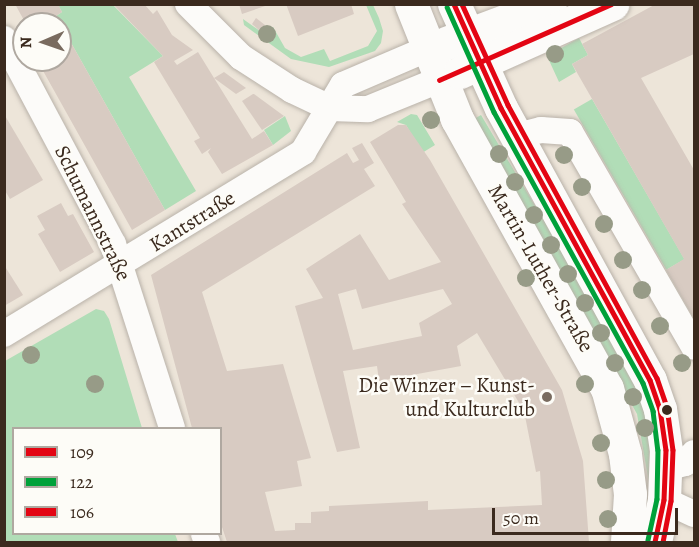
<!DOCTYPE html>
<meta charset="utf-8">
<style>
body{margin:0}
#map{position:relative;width:699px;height:547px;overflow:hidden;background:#ede5d9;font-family:Alegreya,serif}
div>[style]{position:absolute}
.green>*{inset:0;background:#b1ddb7;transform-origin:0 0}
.building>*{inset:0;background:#d8cbc2}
.minor-tunnel>*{height:26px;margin-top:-13px;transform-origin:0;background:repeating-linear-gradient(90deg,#c9c0b4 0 26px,transparent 0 39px)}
.roads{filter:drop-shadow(0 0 2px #b9b2a9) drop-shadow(0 0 2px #b9b2a9)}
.minor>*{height:26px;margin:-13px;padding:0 13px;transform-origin:13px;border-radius:13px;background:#fcfbf9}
.major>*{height:33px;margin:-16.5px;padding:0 16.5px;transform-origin:16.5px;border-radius:16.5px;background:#fcfbf9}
.bus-1>*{height:4.5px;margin:-2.25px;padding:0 2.25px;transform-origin:2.25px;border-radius:2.25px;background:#e30513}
.bus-2>*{height:4.5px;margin:-2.25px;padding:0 2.25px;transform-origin:2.25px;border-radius:2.25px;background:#00a13a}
.bus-3>*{height:4.5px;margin:-2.25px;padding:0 2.25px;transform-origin:2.25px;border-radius:2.25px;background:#e30513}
.trees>*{width:18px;height:18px;margin:-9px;border-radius:50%;background:#979b87}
.dots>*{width:16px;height:16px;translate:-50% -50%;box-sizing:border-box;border:3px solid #fdfcf7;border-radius:50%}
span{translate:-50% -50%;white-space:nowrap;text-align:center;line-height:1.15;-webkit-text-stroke:5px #fdfcf7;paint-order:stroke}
.street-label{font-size:21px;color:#3b2a1e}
.poi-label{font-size:21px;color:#3b2a1e}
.right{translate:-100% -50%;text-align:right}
.frame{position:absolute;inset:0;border:6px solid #3b2a1e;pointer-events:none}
.legend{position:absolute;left:12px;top:427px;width:210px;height:108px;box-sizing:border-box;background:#fdfcf7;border:2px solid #afa8a0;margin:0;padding:8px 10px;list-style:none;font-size:18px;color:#3b2a1e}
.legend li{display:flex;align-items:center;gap:12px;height:30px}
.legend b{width:30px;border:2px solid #afa8a0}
.north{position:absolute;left:12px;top:12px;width:60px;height:60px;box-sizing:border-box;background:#fdfcf7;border:2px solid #afa8a0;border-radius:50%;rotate:268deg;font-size:16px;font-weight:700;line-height:24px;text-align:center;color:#3b2a1e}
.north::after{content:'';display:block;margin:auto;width:21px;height:27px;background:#796b5f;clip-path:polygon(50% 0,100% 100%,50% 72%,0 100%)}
.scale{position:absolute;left:492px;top:508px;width:186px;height:27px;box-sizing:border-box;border:3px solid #3b2a1e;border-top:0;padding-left:8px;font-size:18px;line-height:21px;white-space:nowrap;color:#3b2a1e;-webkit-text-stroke:4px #fdfcf7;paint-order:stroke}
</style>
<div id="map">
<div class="green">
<i style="clip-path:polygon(58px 5px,113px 5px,163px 56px,129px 77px,196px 191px,165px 210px,56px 16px,62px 12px)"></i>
<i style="clip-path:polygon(366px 5px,373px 5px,379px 18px,383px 31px,381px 43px,375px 51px,329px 67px,291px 59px,244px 25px,243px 19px,260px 31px,273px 27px,285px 48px,301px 57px,324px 49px,330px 61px,368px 46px,377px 31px)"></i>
<i style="clip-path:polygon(579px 38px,588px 55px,572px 64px,576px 72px,559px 82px,547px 56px)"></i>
<i style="left:592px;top:99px;width:185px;height:21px;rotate:60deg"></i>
<i style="clip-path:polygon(411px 114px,417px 115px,435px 145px,422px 153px,406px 125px,397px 122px)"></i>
<i style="clip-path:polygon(481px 115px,578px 278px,640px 396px,649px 424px,650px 489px,637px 414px,474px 119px)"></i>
<i style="clip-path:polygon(285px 116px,291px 131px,273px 145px,264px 130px)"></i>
<i style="clip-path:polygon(96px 309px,104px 311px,109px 319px,142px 428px,14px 428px,14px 534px,175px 534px,178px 542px,5px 542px,5px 361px)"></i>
</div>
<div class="building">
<i style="clip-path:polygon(15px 4px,58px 4px,62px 12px,56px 16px,165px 210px,132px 230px,37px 60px,60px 60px,60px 24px,26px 24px)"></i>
<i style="clip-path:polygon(113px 4px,144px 4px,153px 14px,157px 10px,172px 35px,193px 50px,174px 61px,177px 65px,198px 52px,214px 78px,224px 72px,246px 88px,236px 94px,214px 78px,252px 139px,264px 131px,273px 145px,222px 174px,208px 152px,211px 148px,202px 154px,194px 141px,200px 138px,154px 62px,163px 56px)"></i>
<i style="clip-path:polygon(239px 4px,268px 4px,268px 5px,242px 14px)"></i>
<i style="clip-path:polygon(286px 4px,351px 4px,354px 14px,298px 36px)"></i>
<i style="clip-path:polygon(656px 4px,694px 4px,694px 54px,641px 78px,694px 170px,694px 319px,666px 270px,684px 259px,572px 64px,588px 55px,582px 44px)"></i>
<i style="clip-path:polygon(256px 18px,265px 25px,260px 31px,252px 24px)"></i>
<i style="clip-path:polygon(253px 94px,254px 94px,284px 116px,262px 130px,242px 101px)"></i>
<i style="clip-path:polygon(4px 114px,43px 180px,10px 199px,4px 189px)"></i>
<i style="clip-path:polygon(evenodd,398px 125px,406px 125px,430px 160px,562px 390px,583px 461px,589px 542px,227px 542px,220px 521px,220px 428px,192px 428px,151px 275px,347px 153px,353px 163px,359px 160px,352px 148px,362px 143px,374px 163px,364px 169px,375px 186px,202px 292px,227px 371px,283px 364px,311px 458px,297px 461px,302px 486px,265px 492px,275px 531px,295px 530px,295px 523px,311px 523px,311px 512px,329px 511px,329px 506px,428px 501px,428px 510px,542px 505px,540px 471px,536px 472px,524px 411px,477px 333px,457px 346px,461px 366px,379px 381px,377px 366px,343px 371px,360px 448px,337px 452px,295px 306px,323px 298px,306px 269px,360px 234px,389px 280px,441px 262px,402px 204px,406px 202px,370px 142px,398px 125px,356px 289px,362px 309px,443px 289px,452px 304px,419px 323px,422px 336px,353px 350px,338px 294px,356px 289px)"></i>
<i style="clip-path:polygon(61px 203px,68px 216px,73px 214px,94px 252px,60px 272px,38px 234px,45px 230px,37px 216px)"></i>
<i style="clip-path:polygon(4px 265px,23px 295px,4px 306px)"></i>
</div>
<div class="minor-tunnel">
<i style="left:267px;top:4px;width:1px;rotate:90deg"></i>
</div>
<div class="roads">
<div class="minor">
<i style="left:188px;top:4px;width:75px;rotate:45deg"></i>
<i style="left:241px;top:57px;width:61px;rotate:32.9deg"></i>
<i style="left:292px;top:90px;width:42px;rotate:25.3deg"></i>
<i style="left:330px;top:108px;width:38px;rotate:2deg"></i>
<i style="left:368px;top:109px;width:77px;rotate:-22.2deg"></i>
<i style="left:4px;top:39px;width:232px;rotate:62deg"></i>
<i style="left:113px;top:244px;width:193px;rotate:72.2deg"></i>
<i style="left:517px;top:136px;width:25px;rotate:-14deg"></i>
<i style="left:541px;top:130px;width:29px;rotate:4deg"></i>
<i style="left:570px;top:132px;width:248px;rotate:60deg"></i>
<i style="left:4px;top:334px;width:350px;rotate:-31.3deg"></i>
<i style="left:303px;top:152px;width:78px;rotate:-59.2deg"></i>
<i style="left:343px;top:85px;width:91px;rotate:-23.2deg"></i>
<i style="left:666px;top:468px;width:20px;rotate:-15deg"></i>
<i style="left:685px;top:463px;width:13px;rotate:-48deg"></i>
<i style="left:664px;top:500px;width:33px;rotate:25deg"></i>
<i style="left:204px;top:534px;width:9px;rotate:69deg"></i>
</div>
<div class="major">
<i style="left:411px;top:4px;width:124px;rotate:68.2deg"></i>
<i style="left:457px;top:119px;width:308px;rotate:60.9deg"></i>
<i style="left:607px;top:388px;width:68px;rotate:74.7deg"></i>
<i style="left:625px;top:454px;width:40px;rotate:82.9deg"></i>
<i style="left:630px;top:494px;width:48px;rotate:93.6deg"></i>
<i style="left:454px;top:4px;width:114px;rotate:65.7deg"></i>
<i style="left:501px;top:108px;width:310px;rotate:61.3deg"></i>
<i style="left:650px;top:380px;width:31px;rotate:71deg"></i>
<i style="left:660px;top:409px;width:41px;rotate:81.7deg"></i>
<i style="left:666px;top:450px;width:50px;rotate:92.3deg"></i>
<i style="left:664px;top:500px;width:43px;rotate:102.1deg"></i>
<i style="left:446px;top:43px;width:111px;rotate:-20.6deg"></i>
<i style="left:460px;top:72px;width:167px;rotate:-24.1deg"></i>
</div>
</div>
<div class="bus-1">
<i style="left:454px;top:4px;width:114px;rotate:65.7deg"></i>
<i style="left:501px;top:108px;width:310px;rotate:61.3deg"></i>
<i style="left:650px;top:380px;width:31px;rotate:71deg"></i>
<i style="left:660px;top:409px;width:41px;rotate:81.7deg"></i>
<i style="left:666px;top:450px;width:50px;rotate:92.3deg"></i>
<i style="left:664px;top:500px;width:43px;rotate:102.1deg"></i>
<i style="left:439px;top:80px;width:188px;rotate:-23.8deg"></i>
</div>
<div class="bus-2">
<i style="left:447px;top:7px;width:115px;rotate:65.9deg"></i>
<i style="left:494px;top:112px;width:309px;rotate:61.2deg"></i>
<i style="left:643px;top:383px;width:30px;rotate:70deg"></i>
<i style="left:653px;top:411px;width:39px;rotate:83deg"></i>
<i style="left:658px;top:450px;width:49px;rotate:91.2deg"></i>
<i style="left:657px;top:499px;width:42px;rotate:102.4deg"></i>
</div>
<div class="bus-3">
<i style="left:462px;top:4px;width:111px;rotate:65.5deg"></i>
<i style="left:508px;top:105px;width:311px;rotate:61.4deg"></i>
<i style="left:657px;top:378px;width:31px;rotate:71deg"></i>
<i style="left:667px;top:407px;width:43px;rotate:82.1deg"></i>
<i style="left:673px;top:450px;width:51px;rotate:92.2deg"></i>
<i style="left:671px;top:501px;width:42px;rotate:101deg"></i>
</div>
<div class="trees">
<i style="left:267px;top:34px"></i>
<i style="left:555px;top:54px"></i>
<i style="left:431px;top:120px"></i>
<i style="left:499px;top:154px"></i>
<i style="left:564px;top:155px"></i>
<i style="left:515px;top:182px"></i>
<i style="left:582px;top:187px"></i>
<i style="left:534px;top:215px"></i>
<i style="left:604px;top:224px"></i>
<i style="left:551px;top:245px"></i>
<i style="left:623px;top:260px"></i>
<i style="left:568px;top:274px"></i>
<i style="left:526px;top:278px"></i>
<i style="left:642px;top:290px"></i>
<i style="left:585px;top:303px"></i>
<i style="left:660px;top:326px"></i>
<i style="left:601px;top:333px"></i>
<i style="left:31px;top:355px"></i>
<i style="left:615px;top:363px"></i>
<i style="left:682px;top:363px"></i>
<i style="left:95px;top:384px"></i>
<i style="left:585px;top:384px"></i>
<i style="left:633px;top:397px"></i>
<i style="left:645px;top:428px"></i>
<i style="left:601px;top:443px"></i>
<i style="left:606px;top:480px"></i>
<i style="left:608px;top:519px"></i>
</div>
<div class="dots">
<i style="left:547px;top:397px;background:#796b5f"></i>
<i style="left:667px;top:410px;background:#3b2a1e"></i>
</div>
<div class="street-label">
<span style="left:93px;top:213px;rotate:64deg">Schumannstraße</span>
<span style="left:192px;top:221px;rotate:-32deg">Kantstraße</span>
<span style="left:541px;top:268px;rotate:60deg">Martin-Luther-Straße</span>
</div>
<div class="poi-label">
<span class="right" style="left:535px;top:397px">Die Winzer – Kunst-<br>und Kulturclub</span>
</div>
<div class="frame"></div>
<ul class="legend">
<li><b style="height:8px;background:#e30513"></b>109</li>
<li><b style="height:8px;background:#00a13a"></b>122</li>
<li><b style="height:8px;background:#e30513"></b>106</li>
</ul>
<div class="north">N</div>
<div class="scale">50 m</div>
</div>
